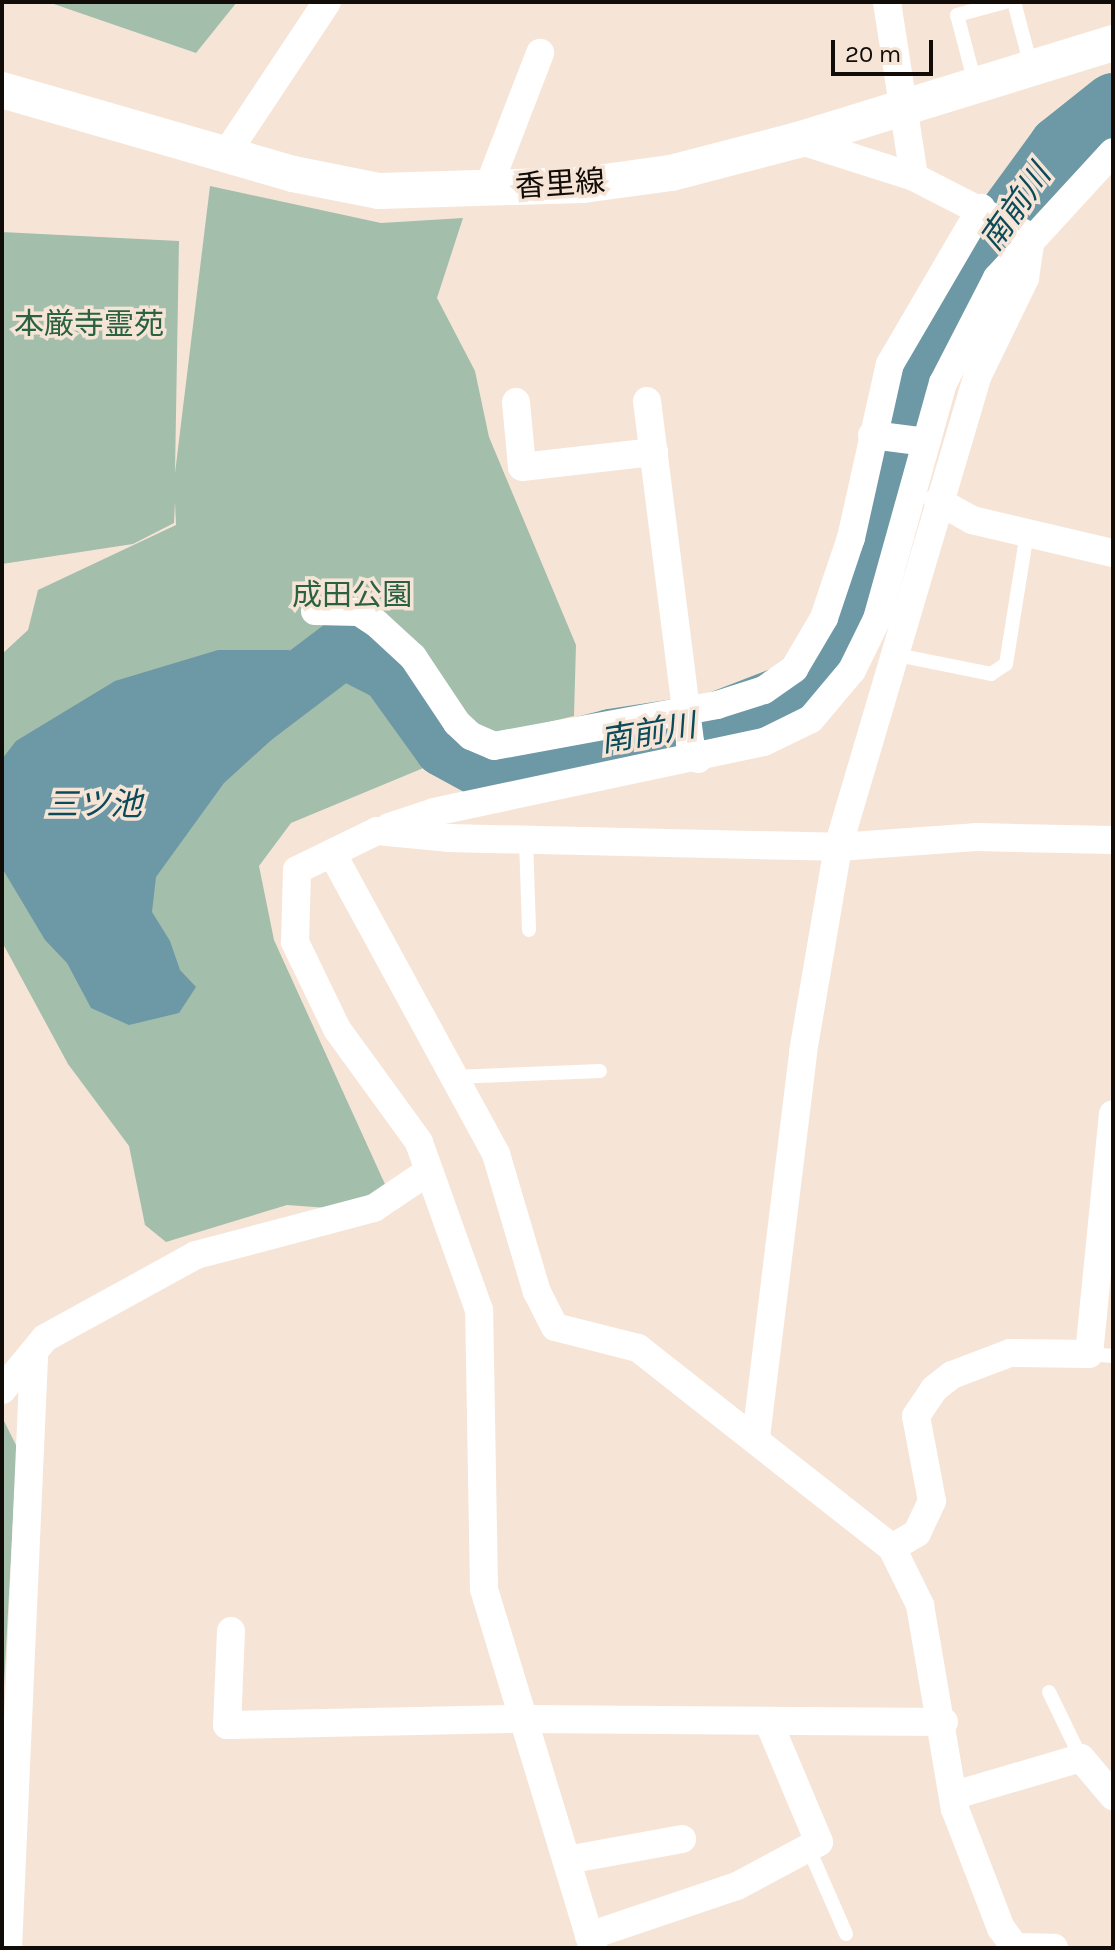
<!DOCTYPE html>
<meta charset="utf-8">
<style>
body{margin:0}
#map{position:relative;width:1115px;height:1950px;overflow:hidden;background:#f6e5d7;font-family:Karla,"Noto Sans JP",sans-serif}
div>[style]{position:absolute}
.green>*{inset:0;background:#a4beac}
.water>*{inset:0;background:#6d98a5}
.river>*{height:60px;margin:-30px;padding:0 30px;transform-origin:30px;border-radius:30px;background:#6d98a5}
.service>*{height:14px;margin:-7px;padding:0 7px;transform-origin:7px;border-radius:7px;background:#fff}
.minor>*{height:28px;margin:-14px;padding:0 14px;transform-origin:14px;border-radius:14px;background:#fff}
.tertiary>*{height:36px;margin:-18px;padding:0 18px;transform-origin:18px;border-radius:18px;background:#fff}
span{translate:-50% -50%;white-space:nowrap;text-align:center;line-height:1.15;-webkit-text-stroke:7px #f6e5d7;paint-order:stroke}
.street-label{font-size:30px;color:#110c08}
.park-label{font-size:30px;color:#296141}
.water-label{font-size:32px;color:#0a4a59;font-style:italic}
.frame{position:absolute;inset:0;border:4px solid #110c08;pointer-events:none}
.scale{position:absolute;left:831px;top:40px;width:102px;height:36px;box-sizing:border-box;border:4px solid #110c08;border-top:0;padding-left:10px;font-size:24px;line-height:28px;white-space:nowrap;color:#110c08;-webkit-text-stroke:6px #f6e5d7;paint-order:stroke}
</style>
<div id="map">
<div class="green">
<i style="clip-path:polygon(48px 2px,237px 2px,196px 53px)"></i>
<i style="clip-path:polygon(210px 186px,381px 223px,463px 218px,437px 298px,475px 371px,489px 437px,576px 645px,574px 716px,515px 730px,291px 823px,259px 866px,274px 940px,389px 1193px,342px 1209px,287px 1205px,166px 1242px,145px 1225px,129px 1146px,68px 1064px,2px 942px,2px 654px,28px 630px,38px 590px,176px 525px,175px 502px,174px 523px,133px 544px,2px 564px,2px 232px,179px 241px,175px 473px)"></i>
<i style="clip-path:polygon(4px 1421px,17px 1447px,2px 1722px,2px 1423px)"></i>
</div>
<div class="water">
<i style="clip-path:polygon(218px 650px,289px 650px,313px 686px,291px 722px,224px 783px,156px 877px,152px 912px,170px 941px,180px 970px,196px 987px,179px 1013px,129px 1025px,91px 1008px,67px 963px,45px 940px,2px 868px,2px 759px,16px 741px,115px 681px)"></i>
</div>
<div class="river">
<i style="left:240px;top:726px;width:129px;rotate:-37.1deg"></i>
<i style="left:343px;top:648px;width:53px;rotate:27.1deg"></i>
<i style="left:390px;top:672px;width:92px;rotate:54.2deg"></i>
<i style="left:444px;top:747px;width:48px;rotate:28.7deg"></i>
<i style="left:486px;top:770px;width:129px;rotate:-13.9deg"></i>
<i style="left:611px;top:739px;width:104px;rotate:-8.8deg"></i>
<i style="left:714px;top:723px;width:103px;rotate:-21.1deg"></i>
<i style="left:810px;top:686px;width:56px;rotate:-55.2deg"></i>
<i style="left:842px;top:640px;width:235px;rotate:-75.2deg"></i>
<i style="left:902px;top:413px;width:90px;rotate:-66.6deg"></i>
<i style="left:938px;top:330px;width:107px;rotate:-59.6deg"></i>
<i style="left:992px;top:238px;width:114px;rotate:-53.9deg"></i>
<i style="left:1059px;top:146px;width:69px;rotate:-38.5deg"></i>
</div>
<div class="service">
<i style="left:1014px;top:2px;width:66px;rotate:75.1deg"></i>
<i style="left:975px;top:83px;width:70px;rotate:-104.8deg"></i>
<i style="left:957px;top:15px;width:50px;rotate:-15.2deg"></i>
<i style="left:897px;top:655px;width:96px;rotate:11.4deg"></i>
<i style="left:991px;top:674px;width:18px;rotate:-34deg"></i>
<i style="left:1006px;top:664px;width:133px;rotate:-80.9deg"></i>
<i style="left:526px;top:839px;width:91px;rotate:88.1deg"></i>
<i style="left:453px;top:1077px;width:147px;rotate:-2.3deg"></i>
<i style="left:1089px;top:1354px;width:24px;rotate:5deg"></i>
<i style="left:1049px;top:1692px;width:73px;rotate:64.1deg"></i>
<i style="left:808px;top:1847px;width:95px;rotate:66.4deg"></i>
</div>
<div class="minor">
<i style="left:887px;top:2px;width:177px;rotate:81.2deg"></i>
<i style="left:226px;top:154px;width:182px;rotate:-56.4deg"></i>
<i style="left:488px;top:188px;width:145px;rotate:-68.9deg"></i>
<i style="left:647px;top:401px;width:345px;rotate:82.8deg"></i>
<i style="left:690px;top:743px;width:18px;rotate:63deg"></i>
<i style="left:516px;top:402px;width:65px;rotate:84.7deg"></i>
<i style="left:522px;top:467px;width:133px;rotate:-6.5deg"></i>
<i style="left:872px;top:435px;width:55px;rotate:7.3deg"></i>
<i style="left:938px;top:501px;width:39px;rotate:29deg"></i>
<i style="left:972px;top:520px;width:145px;rotate:13.2deg"></i>
<i style="left:315px;top:611px;width:44px;rotate:1.3deg"></i>
<i style="left:359px;top:612px;width:20px;rotate:33deg"></i>
<i style="left:376px;top:623px;width:50px;rotate:42.6deg"></i>
<i style="left:413px;top:657px;width:79px;rotate:56.3deg"></i>
<i style="left:457px;top:723px;width:19px;rotate:43deg"></i>
<i style="left:471px;top:736px;width:25px;rotate:23deg"></i>
<i style="left:494px;top:746px;width:227px;rotate:-10.4deg"></i>
<i style="left:717px;top:705px;width:49px;rotate:-17.7deg"></i>
<i style="left:764px;top:690px;width:37px;rotate:-35deg"></i>
<i style="left:794px;top:669px;width:59px;rotate:-59.5deg"></i>
<i style="left:824px;top:618px;width:84px;rotate:-71.4deg"></i>
<i style="left:851px;top:538px;width:178px;rotate:-77.4deg"></i>
<i style="left:890px;top:364px;width:181px;rotate:-59.7deg"></i>
<i style="left:389px;top:827px;width:47px;rotate:-18.4deg"></i>
<i style="left:434px;top:812px;width:337px;rotate:-12deg"></i>
<i style="left:764px;top:742px;width:52px;rotate:-26.1deg"></i>
<i style="left:811px;top:719px;width:64px;rotate:-50.1deg"></i>
<i style="left:852px;top:670px;width:57px;rotate:-63.9deg"></i>
<i style="left:877px;top:619px;width:245px;rotate:-74.4deg"></i>
<i style="left:943px;top:383px;width:118px;rotate:-62.8deg"></i>
<i style="left:997px;top:278px;width:171px;rotate:-47.4deg"></i>
<i style="left:332px;top:853px;width:343px;rotate:61.4deg"></i>
<i style="left:496px;top:1154px;width:144px;rotate:73.5deg"></i>
<i style="left:537px;top:1292px;width:39px;rotate:63deg"></i>
<i style="left:555px;top:1327px;width:86px;rotate:14.2deg"></i>
<i style="left:638px;top:1348px;width:323px;rotate:38.2deg"></i>
<i style="left:892px;top:1548px;width:64px;rotate:63.8deg"></i>
<i style="left:920px;top:1605px;width:207px;rotate:80.3deg"></i>
<i style="left:955px;top:1809px;width:128px;rotate:68.9deg"></i>
<i style="left:1001px;top:1928px;width:24px;rotate:54deg"></i>
<i style="left:1015px;top:1947px;width:39px;rotate:1deg"></i>
<i style="left:2px;top:1390px;width:67px;rotate:-50.4deg"></i>
<i style="left:45px;top:1338px;width:172px;rotate:-28.8deg"></i>
<i style="left:196px;top:1255px;width:184px;rotate:-14.8deg"></i>
<i style="left:374px;top:1208px;width:66px;rotate:-33.9deg"></i>
<i style="left:756px;top:1437px;width:388px;rotate:-83deg"></i>
<i style="left:803px;top:1052px;width:208px;rotate:-80.3deg"></i>
<i style="left:838px;top:847px;width:492px;rotate:-73.5deg"></i>
<i style="left:978px;top:375px;width:108px;rotate:-64.1deg"></i>
<i style="left:1025px;top:278px;width:41px;rotate:-81.7deg"></i>
<i style="left:1031px;top:237px;width:131px;rotate:-152.9deg"></i>
<i style="left:914px;top:177px;width:122px;rotate:-162.3deg"></i>
<i style="left:892px;top:1548px;width:29px;rotate:-31deg"></i>
<i style="left:917px;top:1533px;width:35px;rotate:-65deg"></i>
<i style="left:932px;top:1501px;width:86px;rotate:-100.7deg"></i>
<i style="left:916px;top:1416px;width:32px;rotate:-56deg"></i>
<i style="left:934px;top:1389px;width:23px;rotate:-38deg"></i>
<i style="left:952px;top:1375px;width:62px;rotate:-20.8deg"></i>
<i style="left:1010px;top:1353px;width:79px;rotate:0.7deg"></i>
<i style="left:1089px;top:1354px;width:241px;rotate:-84.3deg"></i>
<i style="left:231px;top:1631px;width:94px;rotate:92.4deg"></i>
<i style="left:227px;top:1725px;width:298px;rotate:-1.2deg"></i>
<i style="left:525px;top:1719px;width:419px;rotate:0.4deg"></i>
<i style="left:955px;top:1795px;width:131px;rotate:-16.4deg"></i>
<i style="left:1081px;top:1758px;width:50px;rotate:49.9deg"></i>
<i style="left:567px;top:1860px;width:117px;rotate:-10.3deg"></i>
<i style="left:589px;top:1936px;width:156px;rotate:-18.7deg"></i>
<i style="left:737px;top:1886px;width:93px;rotate:-28.2deg"></i>
<i style="left:819px;top:1842px;width:129px;rotate:-112.8deg"></i>
<i style="left:8px;top:1948px;width:591px;rotate:-87.48deg"></i>
<i style="left:593px;top:1948px;width:375px;rotate:-106.9deg"></i>
<i style="left:484px;top:1589px;width:279px;rotate:-91deg"></i>
<i style="left:479px;top:1310px;width:178px;rotate:-109.7deg"></i>
<i style="left:419px;top:1142px;width:140px;rotate:-126deg"></i>
<i style="left:337px;top:1029px;width:97px;rotate:-115.8deg"></i>
<i style="left:295px;top:942px;width:72px;rotate:-88.4deg"></i>
<i style="left:297px;top:870px;width:89px;rotate:-26deg"></i>
<i style="left:377px;top:831px;width:71px;rotate:5.6deg"></i>
<i style="left:448px;top:838px;width:390px;rotate:1.3deg"></i>
<i style="left:838px;top:847px;width:138px;rotate:-4.1deg"></i>
<i style="left:976px;top:837px;width:137px;rotate:1.3deg"></i>
</div>
<div class="tertiary">
<i style="left:2px;top:90px;width:303px;rotate:16.1deg"></i>
<i style="left:293px;top:174px;width:88px;rotate:11.2deg"></i>
<i style="left:379px;top:191px;width:204px;rotate:-1.7deg"></i>
<i style="left:583px;top:185px;width:89px;rotate:-7.8deg"></i>
<i style="left:671px;top:173px;width:131px;rotate:-14.6deg"></i>
<i style="left:798px;top:140px;width:330px;rotate:-17.1deg"></i>
</div>
<div class="street-label">
<span style="left:560px;top:184px;rotate:-4deg">香里線</span>
</div>
<div class="park-label">
<span style="left:89px;top:324px">本厳寺霊苑</span>
<span style="left:352px;top:595px">成田公園</span>
</div>
<div class="water-label">
<span style="left:1016px;top:208px;rotate:-55deg">南前川</span>
<span style="left:648px;top:734px;rotate:-10deg">南前川</span>
<span style="left:94px;top:805px">三ツ池</span>
</div>
<div class="frame"></div>
<div class="scale">20 m</div>
</div>
